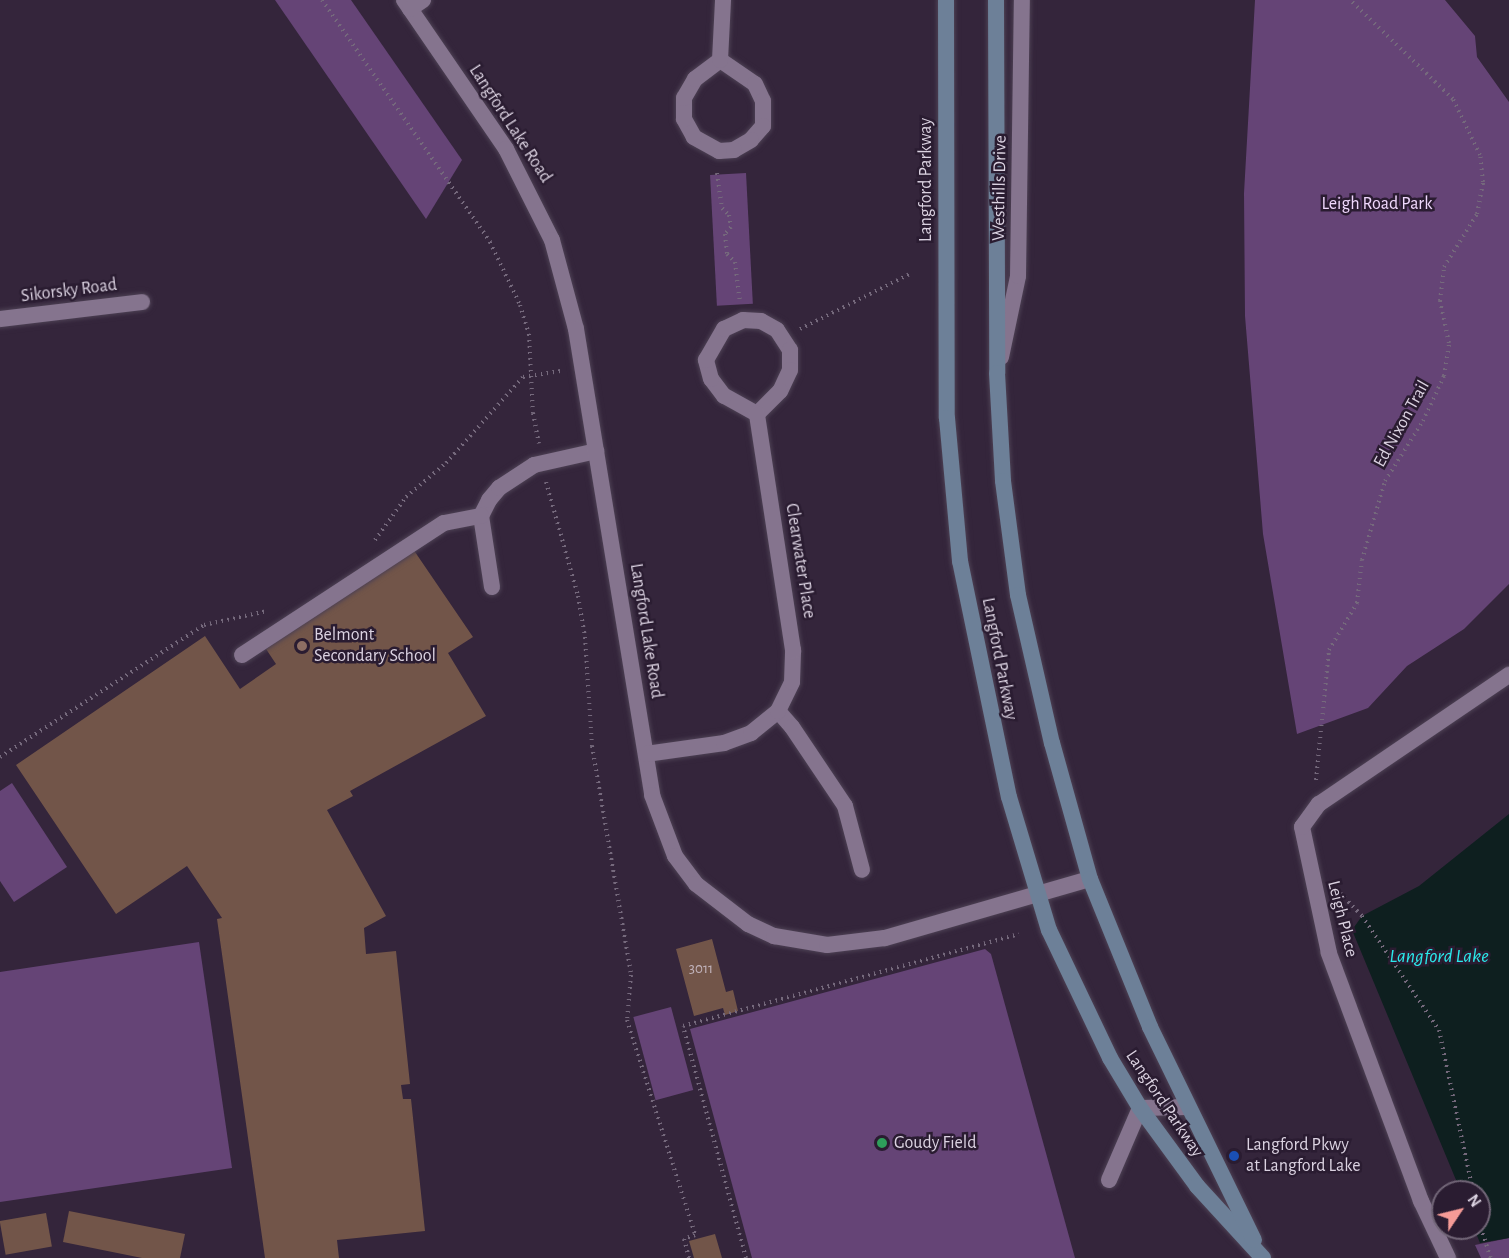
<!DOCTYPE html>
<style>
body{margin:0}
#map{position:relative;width:1509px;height:1258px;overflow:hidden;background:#34253b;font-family:"Alegreya Sans",sans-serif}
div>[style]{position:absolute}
.green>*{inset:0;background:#654476;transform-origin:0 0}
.water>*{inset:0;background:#0e1f1f}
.building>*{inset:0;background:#725549;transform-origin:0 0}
.path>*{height:4px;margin-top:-2px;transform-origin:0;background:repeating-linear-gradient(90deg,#75697c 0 1.5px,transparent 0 6px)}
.roads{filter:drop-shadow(0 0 2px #4d4154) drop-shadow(0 0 2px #4d4154)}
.service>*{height:16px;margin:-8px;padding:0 8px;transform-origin:8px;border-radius:8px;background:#85748e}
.minor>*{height:16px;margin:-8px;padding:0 8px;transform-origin:8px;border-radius:8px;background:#85748e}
.tertiary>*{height:16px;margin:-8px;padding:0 8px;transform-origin:8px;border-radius:8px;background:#85748e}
.secondary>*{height:16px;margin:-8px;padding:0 8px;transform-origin:8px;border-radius:8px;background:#6d8098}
.dots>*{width:16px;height:16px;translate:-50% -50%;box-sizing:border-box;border:3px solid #2a1c31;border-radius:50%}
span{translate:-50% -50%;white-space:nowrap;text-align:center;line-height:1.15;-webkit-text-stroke:5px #2a1c31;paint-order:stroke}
.number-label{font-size:15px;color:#c1b3bb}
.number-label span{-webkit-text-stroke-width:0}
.street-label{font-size:18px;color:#dbd2e1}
.park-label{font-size:18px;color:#f0d8fd}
.poi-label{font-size:18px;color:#dbd2e1}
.left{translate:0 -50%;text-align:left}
.water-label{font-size:20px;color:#2aeaec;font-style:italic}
.north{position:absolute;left:1431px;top:1180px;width:60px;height:60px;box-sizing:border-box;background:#2a1c31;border:2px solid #716577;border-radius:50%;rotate:55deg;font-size:16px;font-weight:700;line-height:24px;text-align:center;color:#dbd2e1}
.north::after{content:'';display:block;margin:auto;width:21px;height:27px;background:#f59b97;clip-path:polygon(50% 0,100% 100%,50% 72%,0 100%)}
</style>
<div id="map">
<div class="green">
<i style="clip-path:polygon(275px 0,351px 0,462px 160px,426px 219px)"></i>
<i style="clip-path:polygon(1255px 0,1445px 0,1475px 36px,1477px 57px,1509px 102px,1509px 584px,1464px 629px,1407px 666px,1368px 708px,1297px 734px,1263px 534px,1245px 316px,1244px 193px)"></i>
<i style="left:746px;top:173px;width:131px;height:36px;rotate:87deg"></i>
<i style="clip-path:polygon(12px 783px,67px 867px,14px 902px,0 881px,0 791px)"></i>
<i style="clip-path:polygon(199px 942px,232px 1168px,0 1202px,0 972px)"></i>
<i style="clip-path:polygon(985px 949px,991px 954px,1075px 1258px,752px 1258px,690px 1029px)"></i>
<i style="left:671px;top:1007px;width:86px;height:39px;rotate:75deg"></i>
<i style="clip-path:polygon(1509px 1238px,1509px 1258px,1481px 1258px,1475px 1245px)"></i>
</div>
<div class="water">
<i style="clip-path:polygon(1509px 814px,1509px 1238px,1480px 1243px,1474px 1228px,1479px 1228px,1479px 1192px,1461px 1192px,1352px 930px,1362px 916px,1419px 886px)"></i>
</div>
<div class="building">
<i style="clip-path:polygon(413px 549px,473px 637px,448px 653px,486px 716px,350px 791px,353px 796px,327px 810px,386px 916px,364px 928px,366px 954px,396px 951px,410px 1084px,401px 1085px,403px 1099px,411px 1099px,425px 1231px,337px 1240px,339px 1258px,265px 1258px,217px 919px,222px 918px,187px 866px,116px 914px,16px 765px,205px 636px,240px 689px,276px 664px,266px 649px)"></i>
<i style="clip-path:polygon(712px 939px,726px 992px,733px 990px,738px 1011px,725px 1015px,723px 1008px,694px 1016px,676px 949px)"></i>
<i style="clip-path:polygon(69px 1211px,185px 1234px,180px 1258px,142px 1258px,63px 1242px)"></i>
<i style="left:46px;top:1213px;width:34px;height:47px;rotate:80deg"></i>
<i style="clip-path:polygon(715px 1234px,722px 1258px,694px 1258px,689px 1241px)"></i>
</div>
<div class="path">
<i style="left:322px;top:0;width:295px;rotate:55.2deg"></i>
<i style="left:490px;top:242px;width:70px;rotate:64.5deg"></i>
<i style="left:520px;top:305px;width:30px;rotate:73deg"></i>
<i style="left:529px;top:334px;width:79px;rotate:87.1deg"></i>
<i style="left:533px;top:413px;width:31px;rotate:79deg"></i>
<i style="left:717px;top:173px;width:35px;rotate:82deg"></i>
<i style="left:722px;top:208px;width:10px;rotate:45deg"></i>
<i style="left:729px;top:215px;width:12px;rotate:81deg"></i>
<i style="left:731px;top:227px;width:9px;rotate:131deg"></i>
<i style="left:725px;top:234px;width:20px;rotate:84deg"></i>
<i style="left:727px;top:254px;width:11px;rotate:45deg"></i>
<i style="left:735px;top:262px;width:38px;rotate:83deg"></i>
<i style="left:800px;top:329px;width:125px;rotate:-26.6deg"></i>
<i style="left:546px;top:482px;width:118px;rotate:74.3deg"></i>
<i style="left:578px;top:596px;width:42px;rotate:80.3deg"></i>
<i style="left:585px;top:637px;width:109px;rotate:86.3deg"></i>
<i style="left:592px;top:746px;width:232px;rotate:80.3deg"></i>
<i style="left:631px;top:975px;width:45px;rotate:95.1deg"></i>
<i style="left:627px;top:1020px;width:225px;rotate:72.4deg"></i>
<i style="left:695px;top:1235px;width:12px;rotate:160deg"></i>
<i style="left:684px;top:1239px;width:20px;rotate:75deg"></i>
<i style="left:375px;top:540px;width:53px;rotate:-54.2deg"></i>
<i style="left:406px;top:497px;width:52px;rotate:-40.4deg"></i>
<i style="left:446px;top:463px;width:115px;rotate:-48.2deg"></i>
<i style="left:523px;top:377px;width:38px;rotate:-9deg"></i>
<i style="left:0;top:757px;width:243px;rotate:-32.9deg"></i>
<i style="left:204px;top:625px;width:65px;rotate:-12.5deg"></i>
<i style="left:1316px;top:780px;width:131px;rotate:-84.3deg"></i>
<i style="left:1329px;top:650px;width:55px;rotate:-59.2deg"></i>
<i style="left:1357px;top:603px;width:43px;rotate:-83.4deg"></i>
<i style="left:1362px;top:560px;width:82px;rotate:-73.8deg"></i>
<i style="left:1385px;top:481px;width:71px;rotate:-57.7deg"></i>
<i style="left:1423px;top:421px;width:50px;rotate:-65deg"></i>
<i style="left:1444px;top:376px;width:33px;rotate:-81deg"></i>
<i style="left:1449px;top:343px;width:43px;rotate:-102.1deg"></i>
<i style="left:1440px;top:301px;width:34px;rotate:-83deg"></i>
<i style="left:1444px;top:267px;width:62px;rotate:-58.1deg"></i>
<i style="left:1477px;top:214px;width:33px;rotate:-79deg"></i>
<i style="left:1483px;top:182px;width:27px;rotate:-96deg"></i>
<i style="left:1480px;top:155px;width:62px;rotate:-115.7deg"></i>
<i style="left:1453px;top:99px;width:143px;rotate:-136.1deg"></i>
<i style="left:1340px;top:893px;width:32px;rotate:46deg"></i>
<i style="left:1362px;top:916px;width:138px;rotate:56deg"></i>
<i style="left:1439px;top:1030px;width:166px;rotate:78.1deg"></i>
<i style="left:1479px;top:1222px;width:38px;rotate:72deg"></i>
<i style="left:746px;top:1258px;width:240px;rotate:-105.2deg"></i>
<i style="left:683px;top:1026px;width:348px;rotate:-15.3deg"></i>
</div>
<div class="roads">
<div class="service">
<i style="left:492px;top:587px;width:72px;rotate:-98.8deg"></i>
<i style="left:481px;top:516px;width:18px;rotate:-63deg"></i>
<i style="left:489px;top:500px;width:16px;rotate:-50deg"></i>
<i style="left:499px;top:488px;width:42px;rotate:-33.3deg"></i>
<i style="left:534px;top:465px;width:64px;rotate:-12.7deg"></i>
<i style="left:242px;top:655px;width:241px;rotate:-33.2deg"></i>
<i style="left:444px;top:523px;width:38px;rotate:-11deg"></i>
<i style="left:778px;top:711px;width:21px;rotate:49deg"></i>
<i style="left:792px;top:727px;width:95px;rotate:56.1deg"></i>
<i style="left:845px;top:806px;width:66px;rotate:75.1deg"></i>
<i style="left:1109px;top:1180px;width:78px;rotate:-66.7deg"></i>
<i style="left:1140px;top:1108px;width:48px;rotate:-1.2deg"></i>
</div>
<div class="minor">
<i style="left:404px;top:0;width:181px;rotate:55.6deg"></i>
<i style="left:506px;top:149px;width:102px;rotate:63.2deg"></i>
<i style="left:552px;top:240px;width:92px;rotate:74.9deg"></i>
<i style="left:576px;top:329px;width:472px;rotate:80.7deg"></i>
<i style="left:652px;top:795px;width:65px;rotate:69.3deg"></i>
<i style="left:675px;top:856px;width:35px;rotate:53deg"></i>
<i style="left:696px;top:884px;width:66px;rotate:37.6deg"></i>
<i style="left:748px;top:924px;width:29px;rotate:25deg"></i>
<i style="left:774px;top:936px;width:54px;rotate:9.6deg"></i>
<i style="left:827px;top:945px;width:58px;rotate:-6.9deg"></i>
<i style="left:885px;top:938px;width:213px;rotate:-16.1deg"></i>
<i style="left:410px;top:9px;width:16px;rotate:-35deg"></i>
<i style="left:720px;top:60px;width:42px;rotate:34.4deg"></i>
<i style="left:755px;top:84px;width:19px;rotate:65deg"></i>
<i style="left:763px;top:101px;width:25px;rotate:90deg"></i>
<i style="left:763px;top:126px;width:18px;rotate:131deg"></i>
<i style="left:751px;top:140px;width:20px;rotate:150deg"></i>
<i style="left:734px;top:150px;width:15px;rotate:176deg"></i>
<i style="left:719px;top:151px;width:29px;rotate:-151deg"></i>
<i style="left:694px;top:137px;width:21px;rotate:-119deg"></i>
<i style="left:684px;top:119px;width:21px;rotate:-90deg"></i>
<i style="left:684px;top:98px;width:22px;rotate:-60deg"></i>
<i style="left:695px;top:79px;width:31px;rotate:-37deg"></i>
<i style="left:720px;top:60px;width:60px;rotate:-87.1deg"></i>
<i style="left:0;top:319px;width:143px;rotate:-6.8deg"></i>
<i style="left:743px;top:320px;width:18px;rotate:3deg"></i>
<i style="left:761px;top:321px;width:18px;rotate:29deg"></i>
<i style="left:777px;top:330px;width:24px;rotate:57deg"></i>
<i style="left:790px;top:350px;width:20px;rotate:90deg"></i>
<i style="left:790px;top:370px;width:23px;rotate:115deg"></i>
<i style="left:780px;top:391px;width:33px;rotate:135deg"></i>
<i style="left:757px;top:414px;width:38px;rotate:-151deg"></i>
<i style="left:724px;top:396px;width:21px;rotate:-127deg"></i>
<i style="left:711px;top:379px;width:20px;rotate:-105deg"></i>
<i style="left:706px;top:360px;width:36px;rotate:-60deg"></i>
<i style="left:724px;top:329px;width:21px;rotate:-25deg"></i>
<i style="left:646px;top:754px;width:79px;rotate:-8deg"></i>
<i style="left:724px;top:743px;width:29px;rotate:-20deg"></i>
<i style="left:751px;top:733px;width:35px;rotate:-39deg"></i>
<i style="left:778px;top:711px;width:32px;rotate:-64deg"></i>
<i style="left:792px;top:682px;width:32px;rotate:-88deg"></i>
<i style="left:793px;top:650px;width:239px;rotate:-98.7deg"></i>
<i style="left:1448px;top:1258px;width:63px;rotate:-115.3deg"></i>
<i style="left:1421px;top:1201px;width:265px;rotate:-110.4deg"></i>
<i style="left:1329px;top:953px;width:129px;rotate:-102.1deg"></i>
<i style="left:1302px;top:827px;width:29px;rotate:-54deg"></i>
<i style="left:1319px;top:804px;width:230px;rotate:-34.2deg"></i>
</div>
<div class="tertiary">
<i style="left:1001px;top:357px;width:83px;rotate:-78.1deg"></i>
<i style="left:1018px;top:276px;width:276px;rotate:-89.2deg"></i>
</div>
<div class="secondary">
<i style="left:946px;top:0;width:418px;rotate:89.9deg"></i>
<i style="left:947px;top:418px;width:144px;rotate:84.8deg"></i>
<i style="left:960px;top:561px;width:241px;rotate:78.3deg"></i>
<i style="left:1009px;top:797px;width:139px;rotate:73.3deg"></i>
<i style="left:1049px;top:930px;width:142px;rotate:64.5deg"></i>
<i style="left:1110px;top:1058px;width:58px;rotate:59deg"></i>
<i style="left:1140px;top:1108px;width:97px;rotate:53.8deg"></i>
<i style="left:1197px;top:1186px;width:98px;rotate:47.5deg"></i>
<i style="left:996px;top:0;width:373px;rotate:89.8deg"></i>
<i style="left:997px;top:373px;width:108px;rotate:86.8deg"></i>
<i style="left:1003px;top:481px;width:115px;rotate:82.5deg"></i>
<i style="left:1018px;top:595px;width:152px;rotate:77.1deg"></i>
<i style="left:1052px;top:743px;width:141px;rotate:74.4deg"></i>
<i style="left:1090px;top:879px;width:160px;rotate:67.9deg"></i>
<i style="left:1150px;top:1027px;width:237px;rotate:64deg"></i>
</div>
</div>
<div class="dots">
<i style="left:302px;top:646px;background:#8d6e63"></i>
<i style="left:882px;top:1143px;background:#2e9e5b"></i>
<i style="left:1234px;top:1156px;background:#1a4fb4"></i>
</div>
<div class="number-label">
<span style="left:701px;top:969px">3011</span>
</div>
<div class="street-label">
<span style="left:510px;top:124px;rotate:57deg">Langford Lake Road</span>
<span style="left:926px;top:180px;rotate:-90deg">Langford Parkway</span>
<span style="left:1000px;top:188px;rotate:-89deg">Westhills Drive</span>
<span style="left:69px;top:291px;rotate:-7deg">Sikorsky Road</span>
<span style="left:1402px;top:424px;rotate:-61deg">Ed Nixon Trail</span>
<span style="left:800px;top:561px;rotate:81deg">Clearwater Place</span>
<span style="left:646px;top:631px;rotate:81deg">Langford Lake Road</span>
<span style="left:999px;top:659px;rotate:79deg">Langford Parkway</span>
<span style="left:1342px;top:919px;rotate:76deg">Leigh Place</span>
<span style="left:1164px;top:1104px;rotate:56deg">Langford Parkway</span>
</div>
<div class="park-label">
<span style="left:1377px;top:204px">Leigh Road Park</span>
</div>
<div class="poi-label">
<span class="left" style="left:314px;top:646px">Belmont<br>Secondary School</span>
<span class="left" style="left:894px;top:1143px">Goudy Field</span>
<span class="left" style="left:1246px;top:1156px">Langford Pkwy<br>at Langford Lake</span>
</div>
<div class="water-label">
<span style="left:1439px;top:956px">Langford Lake</span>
</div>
<div class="north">N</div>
</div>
